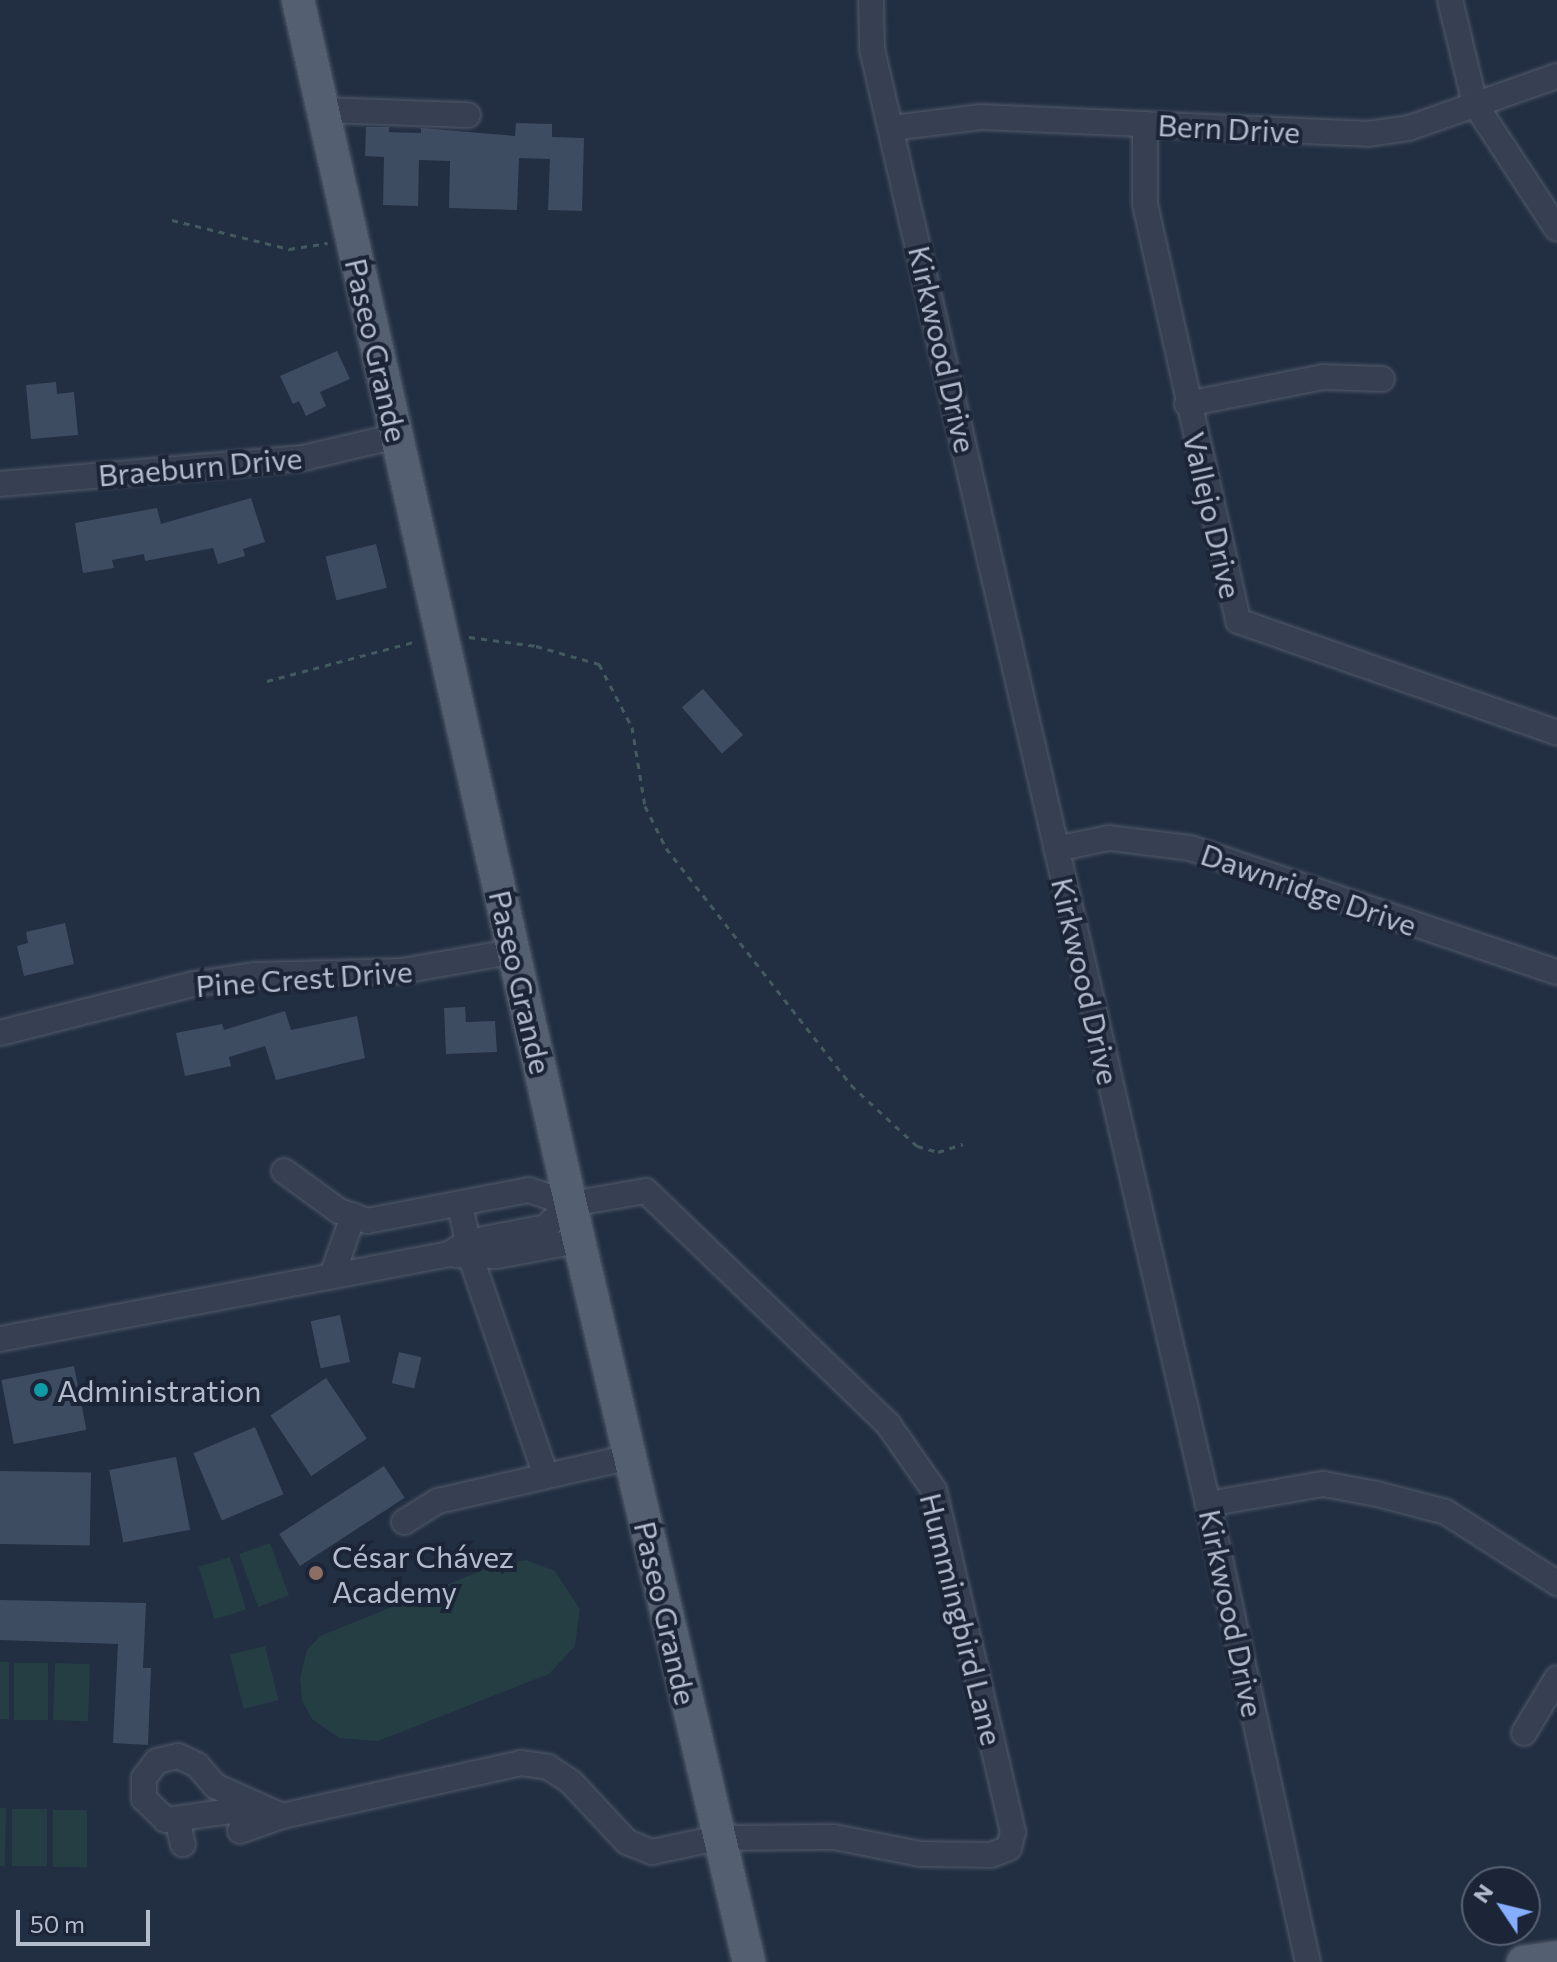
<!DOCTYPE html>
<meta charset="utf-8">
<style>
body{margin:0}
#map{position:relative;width:1557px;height:1962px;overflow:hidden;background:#222e42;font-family:Commissioner,sans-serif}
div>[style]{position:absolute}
.green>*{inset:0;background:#243e43;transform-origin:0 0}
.building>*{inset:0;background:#3e4c62;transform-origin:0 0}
.path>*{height:3px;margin-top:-1.5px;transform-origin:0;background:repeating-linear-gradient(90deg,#435b60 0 6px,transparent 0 12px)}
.roads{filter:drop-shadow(0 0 2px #525b6c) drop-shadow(0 0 2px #525b6c)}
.minor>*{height:24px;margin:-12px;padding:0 12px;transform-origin:12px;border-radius:12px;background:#374052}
.major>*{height:32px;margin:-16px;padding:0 16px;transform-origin:16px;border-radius:16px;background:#555f72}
.dots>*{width:22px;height:22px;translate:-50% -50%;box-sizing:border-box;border:4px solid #1c2537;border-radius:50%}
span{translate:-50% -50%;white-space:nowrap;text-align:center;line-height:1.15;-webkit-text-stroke:8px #1c2537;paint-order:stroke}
.street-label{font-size:30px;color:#b3bccc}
.poi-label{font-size:30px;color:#b3bccc}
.left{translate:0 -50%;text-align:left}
.north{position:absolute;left:1461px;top:1866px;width:80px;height:80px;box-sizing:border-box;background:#1c2537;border:2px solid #586173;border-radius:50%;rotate:305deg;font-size:22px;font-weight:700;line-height:32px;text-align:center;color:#b3bccc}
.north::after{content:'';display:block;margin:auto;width:28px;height:36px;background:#85aeff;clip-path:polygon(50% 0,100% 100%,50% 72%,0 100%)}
.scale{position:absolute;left:16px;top:1910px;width:134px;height:36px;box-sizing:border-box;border:4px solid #b3bccc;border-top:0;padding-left:10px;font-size:24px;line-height:28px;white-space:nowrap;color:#b3bccc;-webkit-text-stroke:6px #1c2537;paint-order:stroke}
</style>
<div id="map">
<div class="green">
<i style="left:270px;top:1543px;width:56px;height:33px;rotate:70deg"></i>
<i style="left:230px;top:1557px;width:55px;height:33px;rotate:73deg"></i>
<i style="clip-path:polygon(526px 1560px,555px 1571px,580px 1609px,575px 1646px,549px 1674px,378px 1741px,339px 1738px,312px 1719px,302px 1701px,300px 1678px,307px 1650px,320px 1636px,493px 1566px)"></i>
<i style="left:265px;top:1646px;width:56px;height:36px;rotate:76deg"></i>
<i style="left:0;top:1662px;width:9px;height:57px"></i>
<i style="left:14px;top:1663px;width:34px;height:57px"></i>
<i style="left:55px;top:1663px;width:35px;height:57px;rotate:2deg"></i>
<i style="clip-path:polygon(0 1808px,6px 1808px,5px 1866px,0 1866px)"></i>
<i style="left:12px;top:1809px;width:35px;height:57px"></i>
<i style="left:53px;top:1810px;width:34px;height:57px"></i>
</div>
<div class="building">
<i style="clip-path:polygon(516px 123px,552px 124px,552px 137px,584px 138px,582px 211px,548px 210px,550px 159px,519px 158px,517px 210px,449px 208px,450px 161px,419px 160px,418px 206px,383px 205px,384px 157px,365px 156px,366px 127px,389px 127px,389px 132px,421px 133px,421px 128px,515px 136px)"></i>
<i style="clip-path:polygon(337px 351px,350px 379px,320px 392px,326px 406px,306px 416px,299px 401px,293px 404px,280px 376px)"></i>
<i style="clip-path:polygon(56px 382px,57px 394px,74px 392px,78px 435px,31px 439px,26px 385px)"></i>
<i style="clip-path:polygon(251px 498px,265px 542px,243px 549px,245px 556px,218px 564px,213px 548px,145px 561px,144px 554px,112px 560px,114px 568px,83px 573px,75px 523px,157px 508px,161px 524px)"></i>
<i style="left:376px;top:544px;width:45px;height:52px;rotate:76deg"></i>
<i style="left:703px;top:689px;width:61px;height:28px;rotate:49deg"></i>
<i style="clip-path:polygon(65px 923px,74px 964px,24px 976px,17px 946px,28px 943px,26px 932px)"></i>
<i style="clip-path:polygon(465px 1007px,466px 1022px,495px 1021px,497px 1052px,446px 1054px,444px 1008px)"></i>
<i style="clip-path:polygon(285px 1011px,291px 1030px,357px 1016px,365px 1058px,276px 1080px,265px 1046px,229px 1057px,231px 1066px,185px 1076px,176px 1033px,222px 1024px,224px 1030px)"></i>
<i style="left:340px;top:1315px;width:48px;height:30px;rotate:78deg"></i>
<i style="left:399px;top:1352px;width:23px;height:32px;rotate:13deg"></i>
<i style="left:74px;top:1366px;width:65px;height:74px;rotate:79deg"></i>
<i style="left:326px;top:1378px;width:73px;height:67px;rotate:56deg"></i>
<i style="left:255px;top:1427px;width:73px;height:67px;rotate:67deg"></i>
<i style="left:176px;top:1457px;width:74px;height:68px;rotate:79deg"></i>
<i style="left:384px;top:1466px;width:38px;height:125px;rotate:57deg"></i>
<i style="left:0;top:1471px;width:91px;height:73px;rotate:1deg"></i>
<i style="clip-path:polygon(0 1600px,146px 1603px,143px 1668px,151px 1668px,148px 1745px,113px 1743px,118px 1644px,0 1640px)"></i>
</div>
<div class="path">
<i style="left:172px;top:220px;width:121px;rotate:13.9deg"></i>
<i style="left:289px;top:249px;width:39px;rotate:-9deg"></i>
<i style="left:469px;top:637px;width:68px;rotate:7.7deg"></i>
<i style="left:536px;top:646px;width:66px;rotate:15.9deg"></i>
<i style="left:599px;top:664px;width:71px;rotate:62.4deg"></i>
<i style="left:632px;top:727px;width:80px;rotate:80.7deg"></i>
<i style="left:645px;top:806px;width:47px;rotate:63.4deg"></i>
<i style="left:666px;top:848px;width:301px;rotate:52deg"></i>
<i style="left:851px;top:1085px;width:90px;rotate:42.7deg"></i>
<i style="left:917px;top:1146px;width:22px;rotate:16deg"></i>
<i style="left:938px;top:1152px;width:26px;rotate:-18deg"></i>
<i style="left:267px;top:681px;width:155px;rotate:-14.9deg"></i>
</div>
<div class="roads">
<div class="minor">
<i style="left:871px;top:0;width:49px;rotate:88.8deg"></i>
<i style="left:872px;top:49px;width:1493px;rotate:77deg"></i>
<i style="left:1208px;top:1504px;width:469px;rotate:77.7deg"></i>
<i style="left:1450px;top:0;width:107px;rotate:76.5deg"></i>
<i style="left:1475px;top:104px;width:149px;rotate:56.7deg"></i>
<i style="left:322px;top:110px;width:146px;rotate:2deg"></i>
<i style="left:1145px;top:124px;width:80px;rotate:90deg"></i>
<i style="left:1145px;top:204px;width:427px;rotate:77.4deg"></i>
<i style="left:1238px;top:621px;width:338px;rotate:19.3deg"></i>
<i style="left:892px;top:128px;width:90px;rotate:-7deg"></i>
<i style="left:981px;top:117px;width:386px;rotate:2.5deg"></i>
<i style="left:1367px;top:134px;width:42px;rotate:-8.1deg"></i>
<i style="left:1409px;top:128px;width:157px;rotate:-19.4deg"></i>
<i style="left:1187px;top:404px;width:139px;rotate:-11.2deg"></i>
<i style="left:1323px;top:377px;width:59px;rotate:1.9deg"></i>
<i style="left:0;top:484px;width:304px;rotate:-4.9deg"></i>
<i style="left:303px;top:458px;width:97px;rotate:-13.2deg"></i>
<i style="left:1056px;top:849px;width:54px;rotate:-11.7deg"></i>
<i style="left:1109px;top:838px;width:82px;rotate:7deg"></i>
<i style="left:1190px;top:848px;width:387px;rotate:18.7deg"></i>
<i style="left:0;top:1033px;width:199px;rotate:-14.2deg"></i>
<i style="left:193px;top:984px;width:63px;rotate:-8.3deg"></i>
<i style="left:255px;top:975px;width:147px;rotate:-1.6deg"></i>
<i style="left:402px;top:971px;width:115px;rotate:-10deg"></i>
<i style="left:460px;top:1204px;width:55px;rotate:78.5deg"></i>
<i style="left:471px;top:1258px;width:227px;rotate:71deg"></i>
<i style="left:456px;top:1255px;width:41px;rotate:1.4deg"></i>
<i style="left:497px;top:1256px;width:83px;rotate:-10.4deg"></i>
<i style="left:332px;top:1276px;width:64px;rotate:-70.7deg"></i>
<i style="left:0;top:1339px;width:457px;rotate:-10.7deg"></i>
<i style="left:449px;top:1254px;width:22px;rotate:-32deg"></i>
<i style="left:468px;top:1242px;width:79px;rotate:-10.9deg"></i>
<i style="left:546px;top:1227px;width:33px;rotate:-44deg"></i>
<i style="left:1208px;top:1504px;width:117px;rotate:-9.9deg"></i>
<i style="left:1323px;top:1484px;width:55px;rotate:10.5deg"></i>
<i style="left:1377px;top:1494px;width:71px;rotate:14.6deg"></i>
<i style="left:1446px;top:1512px;width:132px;rotate:32.6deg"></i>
<i style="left:404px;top:1522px;width:40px;rotate:-32deg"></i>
<i style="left:438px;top:1501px;width:197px;rotate:-12.9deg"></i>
<i style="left:1524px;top:1733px;width:64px;rotate:-59deg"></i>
<i style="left:177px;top:1819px;width:26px;rotate:77deg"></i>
<i style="left:263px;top:1821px;width:34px;rotate:-163deg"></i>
<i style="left:231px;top:1811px;width:66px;rotate:172.1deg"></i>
<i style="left:166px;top:1820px;width:30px;rotate:-136deg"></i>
<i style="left:144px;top:1799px;width:21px;rotate:-90deg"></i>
<i style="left:144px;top:1778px;width:21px;rotate:-53deg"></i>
<i style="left:157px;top:1761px;width:22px;rotate:-13deg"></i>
<i style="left:178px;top:1756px;width:21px;rotate:25deg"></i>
<i style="left:197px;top:1765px;width:28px;rotate:49deg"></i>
<i style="left:215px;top:1786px;width:73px;rotate:24.1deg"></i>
<i style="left:240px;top:1831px;width:45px;rotate:-19.7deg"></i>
<i style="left:282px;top:1816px;width:245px;rotate:-12.5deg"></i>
<i style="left:521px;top:1763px;width:27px;rotate:8deg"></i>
<i style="left:548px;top:1767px;width:27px;rotate:33deg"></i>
<i style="left:571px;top:1782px;width:82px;rotate:47deg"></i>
<i style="left:627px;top:1842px;width:27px;rotate:22deg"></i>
<i style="left:652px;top:1852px;width:67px;rotate:-12deg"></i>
<i style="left:718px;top:1838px;width:116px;rotate:-0.5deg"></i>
<i style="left:834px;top:1837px;width:88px;rotate:11.2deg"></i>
<i style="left:920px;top:1854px;width:71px;rotate:0.8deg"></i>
<i style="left:991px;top:1855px;width:19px;rotate:-21deg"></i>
<i style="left:1009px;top:1848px;width:16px;rotate:-76deg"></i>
<i style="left:1013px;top:1832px;width:351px;rotate:-103deg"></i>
<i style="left:934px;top:1490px;width:80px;rotate:-124.9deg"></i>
<i style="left:888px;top:1424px;width:336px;rotate:-136.1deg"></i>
<i style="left:646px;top:1191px;width:77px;rotate:170.3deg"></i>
<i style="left:570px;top:1204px;width:43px;rotate:-161.1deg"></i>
<i style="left:529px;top:1190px;width:165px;rotate:169.2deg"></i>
<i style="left:367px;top:1221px;width:30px;rotate:-160deg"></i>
<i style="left:339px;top:1211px;width:68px;rotate:-144deg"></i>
</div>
<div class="major">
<i style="left:298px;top:0;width:1272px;rotate:77.24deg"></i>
<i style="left:579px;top:1241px;width:741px;rotate:76.73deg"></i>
<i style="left:1523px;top:1962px;width:34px;rotate:-8deg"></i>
</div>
</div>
<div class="dots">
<i style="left:41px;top:1390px;background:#0f9aa8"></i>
<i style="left:316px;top:1573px;background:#8d6e63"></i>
</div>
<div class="street-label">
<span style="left:1229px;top:128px;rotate:3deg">Bern Drive</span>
<span style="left:943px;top:349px;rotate:77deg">Kirkwood Drive</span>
<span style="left:377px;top:350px;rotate:77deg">Paseo Grande</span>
<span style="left:200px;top:466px;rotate:-5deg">Braeburn Drive</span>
<span style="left:1213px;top:515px;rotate:77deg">Vallejo Drive</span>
<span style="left:1309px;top:889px;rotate:19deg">Dawnridge Drive</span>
<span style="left:304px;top:978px;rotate:-4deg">Pine Crest Drive</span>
<span style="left:1086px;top:981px;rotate:77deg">Kirkwood Drive</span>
<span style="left:521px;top:982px;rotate:77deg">Paseo Grande</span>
<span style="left:666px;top:1613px;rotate:77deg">Paseo Grande</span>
<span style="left:1232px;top:1613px;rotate:78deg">Kirkwood Drive</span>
<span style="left:962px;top:1619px;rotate:76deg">Hummingbird Lane</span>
</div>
<div class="poi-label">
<span class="left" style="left:57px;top:1390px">Administration</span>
<span class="left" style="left:332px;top:1573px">César Chávez<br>Academy</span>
</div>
<div class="north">N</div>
<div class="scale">50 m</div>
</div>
